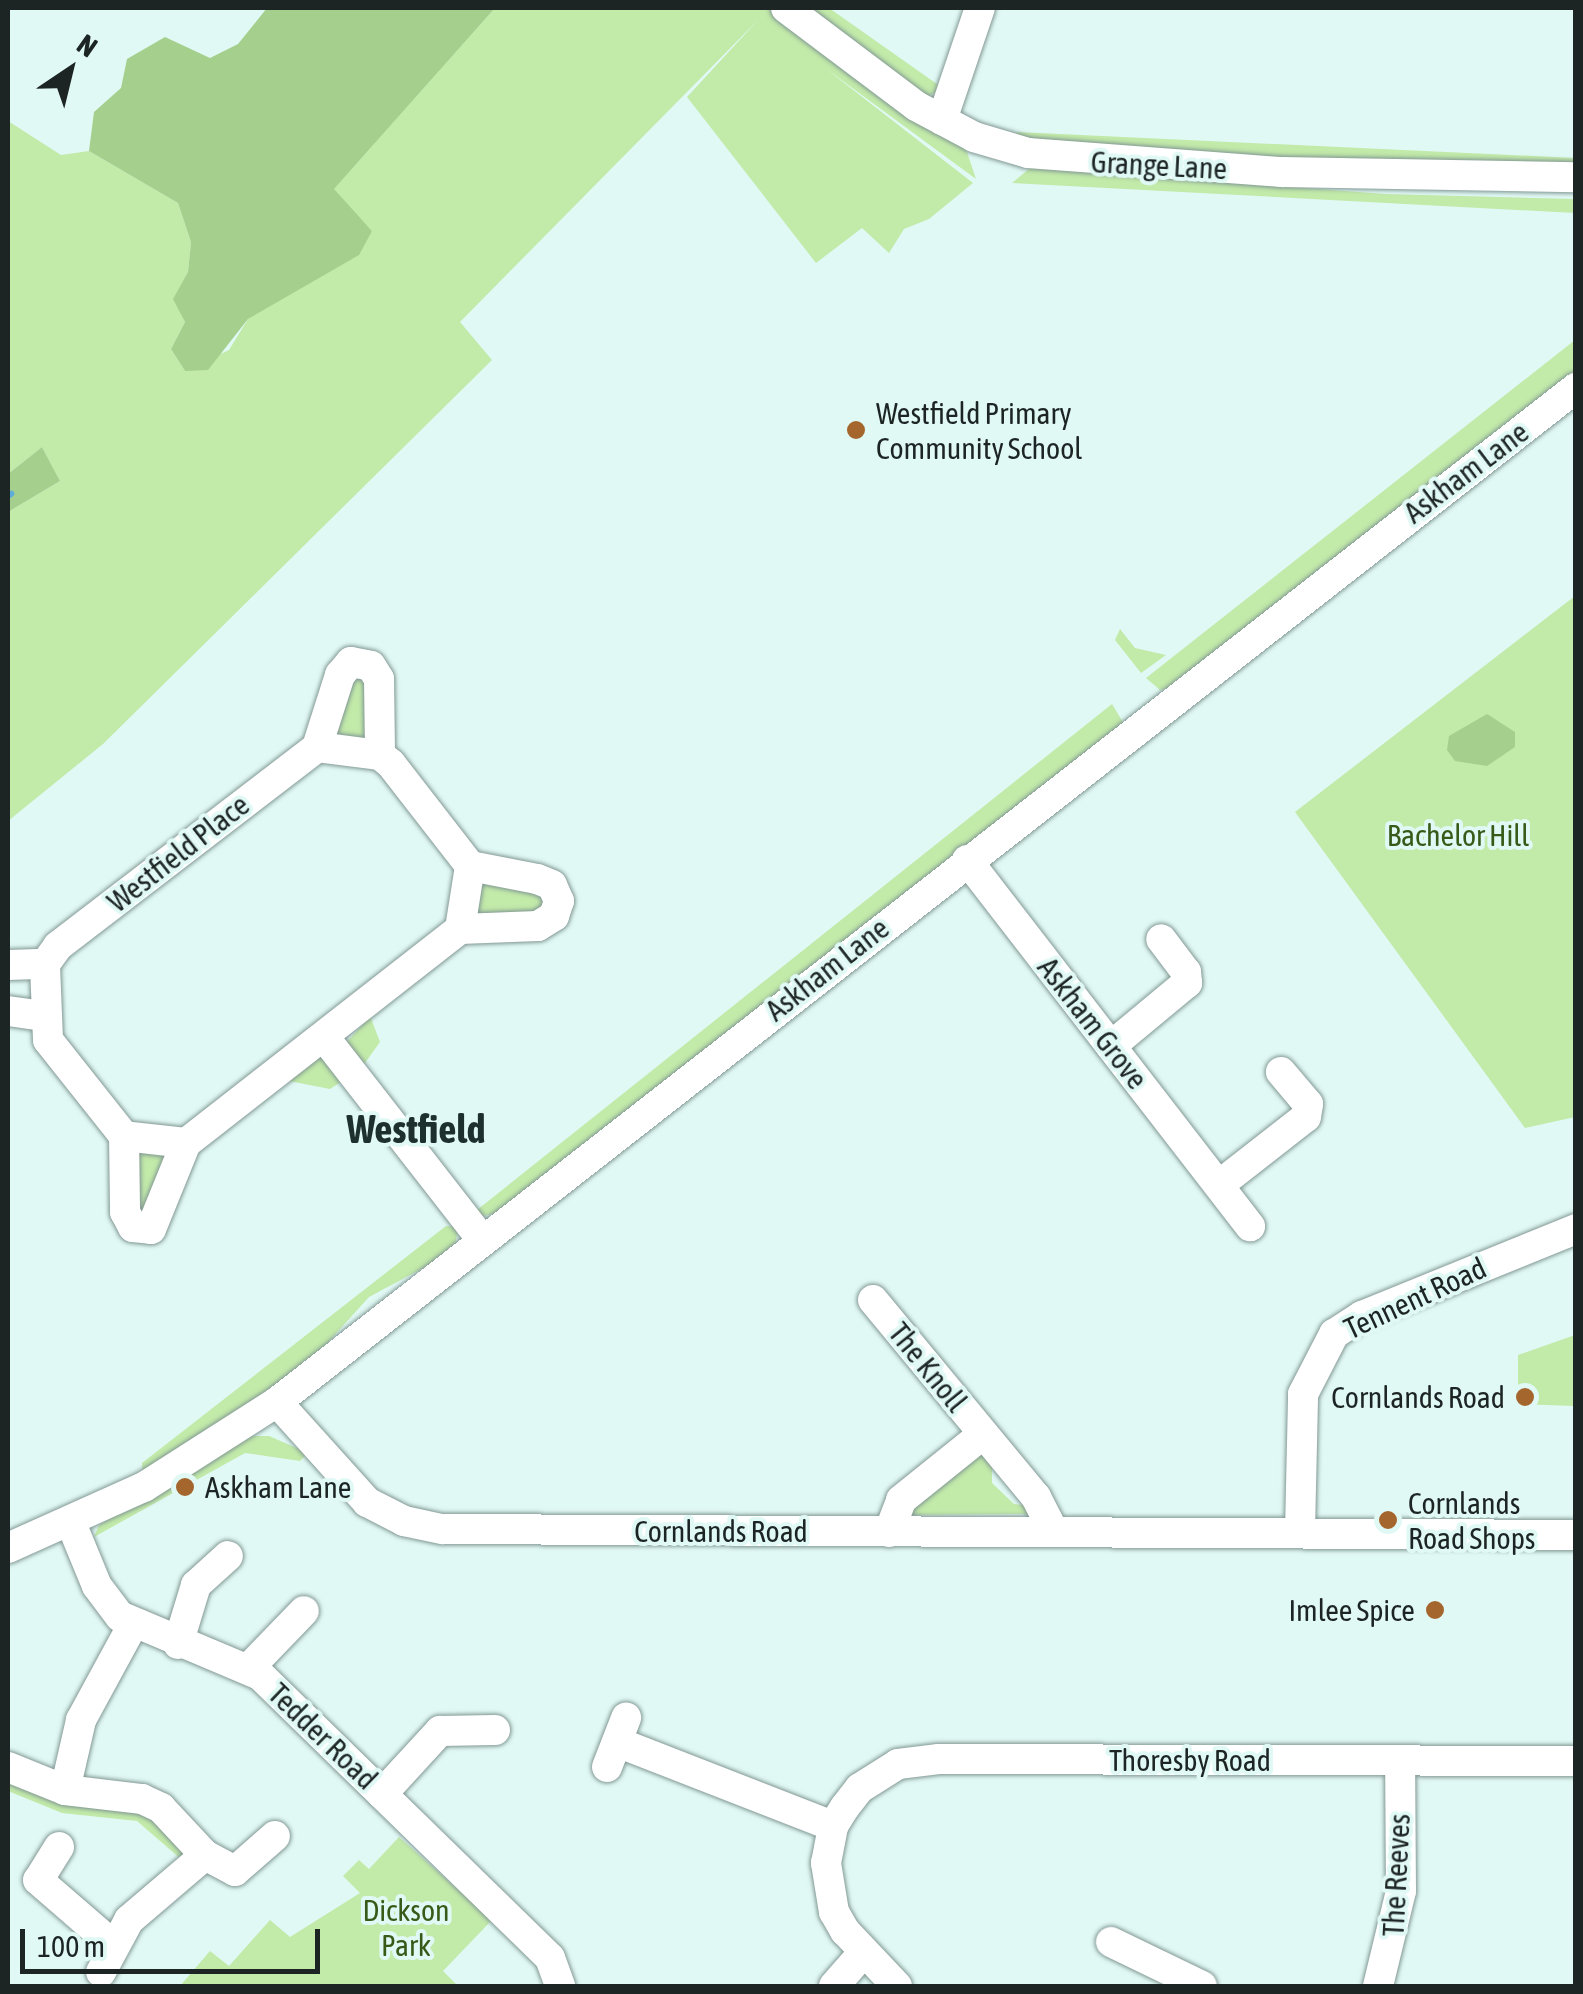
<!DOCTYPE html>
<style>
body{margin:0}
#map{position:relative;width:1583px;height:1994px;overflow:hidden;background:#e1f9f5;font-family:"Asap Condensed",sans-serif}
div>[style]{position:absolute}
.green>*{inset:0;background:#c2eaa9}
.forest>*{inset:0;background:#a5cf8c}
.stream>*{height:6px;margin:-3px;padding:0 3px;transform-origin:3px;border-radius:3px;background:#5dadd8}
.roads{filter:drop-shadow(0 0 2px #829894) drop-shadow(0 0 2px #829894)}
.minor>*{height:30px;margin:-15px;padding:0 15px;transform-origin:15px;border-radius:15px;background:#fff}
.dots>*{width:28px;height:28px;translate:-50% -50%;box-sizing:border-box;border:5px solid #e1f9f5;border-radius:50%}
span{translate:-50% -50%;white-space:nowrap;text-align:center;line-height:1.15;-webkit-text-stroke:8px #e1f9f5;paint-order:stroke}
.street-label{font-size:30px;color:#1c2524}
.poi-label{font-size:30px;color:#1c2524}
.left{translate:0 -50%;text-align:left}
.right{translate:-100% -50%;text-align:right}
.park-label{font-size:30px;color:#365b18}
.district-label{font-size:40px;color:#1d302d;font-weight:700}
.frame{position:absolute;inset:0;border:10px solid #1c2524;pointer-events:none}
.north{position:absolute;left:20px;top:20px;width:100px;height:100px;-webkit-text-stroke:8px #e1f9f5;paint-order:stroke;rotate:35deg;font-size:28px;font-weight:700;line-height:40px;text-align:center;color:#1c2524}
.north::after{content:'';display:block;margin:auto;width:35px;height:45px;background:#1c2524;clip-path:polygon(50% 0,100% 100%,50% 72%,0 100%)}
.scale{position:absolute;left:20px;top:1929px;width:300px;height:45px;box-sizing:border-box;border:5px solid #1c2524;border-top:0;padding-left:12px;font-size:30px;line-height:35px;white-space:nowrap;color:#1c2524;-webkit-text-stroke:8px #e1f9f5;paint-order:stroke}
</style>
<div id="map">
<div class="green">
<i style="clip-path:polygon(495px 8px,775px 8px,965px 146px,976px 179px,825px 68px,973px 183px,929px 219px,904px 229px,889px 253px,862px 228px,816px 263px,687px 97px,759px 19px,460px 322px,492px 360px,103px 744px,8px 821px,8px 512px,60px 481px,42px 447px,8px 474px,8px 121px,61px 155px,89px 151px,178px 203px,191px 242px,188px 272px,174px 299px,185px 322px,171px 349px,185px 371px,229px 350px,248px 319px,372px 231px,333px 190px)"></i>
<i style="clip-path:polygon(801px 8px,829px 8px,944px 89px,923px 98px)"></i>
<i style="clip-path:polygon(1017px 132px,1575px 158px,1575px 169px,1403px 167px,1018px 141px)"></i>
<i style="clip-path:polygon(1030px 168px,1386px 194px,1575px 199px,1575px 213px,1012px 183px)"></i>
<i style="clip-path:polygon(1575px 340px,1575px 374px,1176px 686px,1160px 690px,1146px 678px)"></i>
<i style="clip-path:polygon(1575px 596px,1575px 1117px,1525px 1128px,1295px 812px)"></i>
<i style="clip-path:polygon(1120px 629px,1135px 648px,1166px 655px,1141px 673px,1115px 640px)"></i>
<i style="clip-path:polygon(366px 671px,372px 740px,334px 741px,349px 676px)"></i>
<i style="clip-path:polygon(1112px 704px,1124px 724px,499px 1213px,482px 1216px,477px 1210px)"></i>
<i style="clip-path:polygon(486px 879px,540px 895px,546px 911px,475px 916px,473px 887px)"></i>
<i style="clip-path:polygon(370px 1016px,380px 1042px,360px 1070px,347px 1042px)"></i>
<i style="clip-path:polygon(314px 1058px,323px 1058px,347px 1078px,330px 1089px,289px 1081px)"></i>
<i style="clip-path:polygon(171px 1150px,141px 1221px,131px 1151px)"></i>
<i style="clip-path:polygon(446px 1226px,459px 1227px,453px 1252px,369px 1297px,304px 1369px,143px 1478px,142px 1463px)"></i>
<i style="clip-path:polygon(1575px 1335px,1575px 1406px,1518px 1404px,1518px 1355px)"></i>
<i style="clip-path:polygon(250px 1436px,269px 1436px,308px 1453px,300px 1461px,245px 1453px,94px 1537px,99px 1525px)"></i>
<i style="clip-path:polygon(972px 1452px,992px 1457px,992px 1483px,1014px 1504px,1022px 1505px,1023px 1493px,1030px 1514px,910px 1515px,909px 1500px)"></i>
<i style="clip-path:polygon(8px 1778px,135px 1803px,185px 1849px,182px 1860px,137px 1821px,62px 1813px,8px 1791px)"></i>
<i style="clip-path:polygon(399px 1837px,492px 1920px,443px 1971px,458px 1986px,180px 1986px,210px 1951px,229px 1966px,270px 1920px,290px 1937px,360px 1893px,343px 1876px,359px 1860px,369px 1869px)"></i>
</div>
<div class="forest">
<i style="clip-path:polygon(267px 8px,495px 8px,334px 189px,372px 231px,359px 255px,248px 319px,208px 370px,185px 371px,171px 349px,185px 322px,173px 299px,188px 272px,191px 242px,178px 203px,89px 151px,94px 112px,121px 88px,127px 59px,165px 37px,210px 58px,238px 44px)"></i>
<i style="clip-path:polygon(42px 447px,60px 481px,8px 512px,8px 474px)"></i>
<i style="clip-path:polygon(1487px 714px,1515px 732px,1515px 747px,1487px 766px,1455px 761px,1447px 750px,1449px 736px)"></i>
</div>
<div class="stream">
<i style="left:8px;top:496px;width:4px;rotate:-34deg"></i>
</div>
<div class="roads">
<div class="minor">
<i style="left:786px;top:8px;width:163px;rotate:37deg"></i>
<i style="left:916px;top:106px;width:66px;rotate:28.1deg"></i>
<i style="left:974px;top:137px;width:56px;rotate:16.5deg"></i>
<i style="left:1028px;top:153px;width:255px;rotate:4.3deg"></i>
<i style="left:1282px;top:172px;width:294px;rotate:1deg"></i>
<i style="left:942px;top:120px;width:118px;rotate:-71.3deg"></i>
<i style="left:317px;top:747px;width:64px;rotate:7.2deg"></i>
<i style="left:380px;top:755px;width:14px;rotate:39deg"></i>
<i style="left:391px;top:764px;width:129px;rotate:52.2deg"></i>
<i style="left:470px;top:866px;width:64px;rotate:99deg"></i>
<i style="left:460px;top:929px;width:348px;rotate:142deg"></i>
<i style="left:186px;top:1143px;width:62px;rotate:-173.6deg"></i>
<i style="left:124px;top:1136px;width:122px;rotate:-128.4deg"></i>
<i style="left:48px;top:1040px;width:76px;rotate:-92.3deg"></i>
<i style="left:45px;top:964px;width:22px;rotate:-54deg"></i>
<i style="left:58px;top:946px;width:327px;rotate:-37.5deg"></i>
<i style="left:317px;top:747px;width:76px;rotate:-72.3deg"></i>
<i style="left:340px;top:675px;width:17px;rotate:-50deg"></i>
<i style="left:351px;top:662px;width:20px;rotate:11deg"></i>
<i style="left:371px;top:666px;width:15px;rotate:58deg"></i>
<i style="left:379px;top:679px;width:76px;rotate:89.2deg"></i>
<i style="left:967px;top:860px;width:463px;rotate:52.3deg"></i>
<i style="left:460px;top:929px;width:78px;rotate:-2.2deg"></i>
<i style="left:538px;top:926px;width:19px;rotate:-32deg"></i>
<i style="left:554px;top:916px;width:16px;rotate:-72deg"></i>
<i style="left:559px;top:901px;width:17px;rotate:-114deg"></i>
<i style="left:552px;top:885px;width:16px;rotate:-158deg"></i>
<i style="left:537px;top:879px;width:68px;rotate:-169deg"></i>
<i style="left:8px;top:965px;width:37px;rotate:-2deg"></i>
<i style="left:8px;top:1011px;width:35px;rotate:8deg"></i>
<i style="left:325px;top:1038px;width:257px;rotate:52.1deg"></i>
<i style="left:1111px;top:1046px;width:99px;rotate:-39.7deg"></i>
<i style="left:1187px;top:983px;width:11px;rotate:-95deg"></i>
<i style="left:1186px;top:972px;width:41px;rotate:-127.1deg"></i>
<i style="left:124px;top:1136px;width:76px;rotate:89.2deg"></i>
<i style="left:125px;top:1212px;width:17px;rotate:62deg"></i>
<i style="left:133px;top:1227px;width:18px;rotate:6deg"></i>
<i style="left:151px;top:1229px;width:93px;rotate:-67.9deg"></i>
<i style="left:1219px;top:1185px;width:110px;rotate:-38deg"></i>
<i style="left:1306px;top:1117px;width:13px;rotate:-81deg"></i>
<i style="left:1308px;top:1104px;width:42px;rotate:-130.2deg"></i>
<i style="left:873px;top:1300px;width:256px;rotate:50.4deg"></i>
<i style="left:1036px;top:1497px;width:38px;rotate:63deg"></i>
<i style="left:277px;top:1402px;width:135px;rotate:48deg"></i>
<i style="left:367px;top:1502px;width:42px;rotate:27.2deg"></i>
<i style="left:404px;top:1521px;width:40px;rotate:12deg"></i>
<i style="left:443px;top:1529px;width:1133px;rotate:0.3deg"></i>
<i style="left:71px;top:1523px;width:68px;rotate:67.6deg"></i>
<i style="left:97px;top:1586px;width:38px;rotate:53deg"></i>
<i style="left:120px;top:1616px;width:152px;rotate:22.9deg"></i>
<i style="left:260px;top:1675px;width:405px;rotate:44.3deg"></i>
<i style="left:550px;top:1958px;width:30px;rotate:70deg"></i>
<i style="left:1300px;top:1531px;width:137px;rotate:-88.7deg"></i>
<i style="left:1303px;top:1394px;width:68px;rotate:-62.7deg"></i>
<i style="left:1334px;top:1334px;width:33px;rotate:-33deg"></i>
<i style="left:1362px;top:1316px;width:231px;rotate:-22.1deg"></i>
<i style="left:889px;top:1532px;width:34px;rotate:-69deg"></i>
<i style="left:901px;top:1500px;width:105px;rotate:-38.8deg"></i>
<i style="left:8px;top:1548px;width:149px;rotate:-24.2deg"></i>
<i style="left:144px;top:1487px;width:158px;rotate:-32.6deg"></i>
<i style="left:277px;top:1402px;width:1648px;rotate:-37.98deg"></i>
<i style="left:178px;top:1644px;width:62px;rotate:-73deg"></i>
<i style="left:196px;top:1585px;width:43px;rotate:-42.2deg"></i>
<i style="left:249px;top:1668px;width:79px;rotate:-46deg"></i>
<i style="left:617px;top:1742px;width:232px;rotate:21.3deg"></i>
<i style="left:8px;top:1767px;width:61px;rotate:22deg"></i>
<i style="left:65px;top:1790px;width:78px;rotate:6.7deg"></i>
<i style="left:142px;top:1799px;width:21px;rotate:25deg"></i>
<i style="left:161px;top:1808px;width:64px;rotate:46.9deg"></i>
<i style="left:205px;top:1855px;width:34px;rotate:28deg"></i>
<i style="left:235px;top:1871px;width:53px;rotate:-41.2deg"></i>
<i style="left:607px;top:1767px;width:53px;rotate:-68.8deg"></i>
<i style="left:65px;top:1790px;width:72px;rotate:-77.1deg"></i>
<i style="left:81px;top:1720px;width:107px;rotate:-61.5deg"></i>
<i style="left:382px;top:1794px;width:86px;rotate:-47.4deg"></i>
<i style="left:440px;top:1731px;width:55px;rotate:-1deg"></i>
<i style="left:59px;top:1847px;width:39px;rotate:122deg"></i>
<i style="left:38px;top:1880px;width:98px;rotate:40.9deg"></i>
<i style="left:1111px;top:1942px;width:101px;rotate:25.8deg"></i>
<i style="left:101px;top:1972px;width:59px;rotate:-61.7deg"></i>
<i style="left:129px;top:1920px;width:100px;rotate:-40.5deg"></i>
<i style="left:834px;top:1986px;width:44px;rotate:-48.7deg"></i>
<i style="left:897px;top:1986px;width:76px;rotate:-133.4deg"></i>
<i style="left:845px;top:1931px;width:22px;rotate:-120deg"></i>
<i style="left:834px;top:1912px;width:50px;rotate:-99.3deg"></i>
<i style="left:826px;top:1863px;width:38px;rotate:-79deg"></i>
<i style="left:833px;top:1826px;width:22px;rotate:-58deg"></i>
<i style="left:845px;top:1807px;width:24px;rotate:-52deg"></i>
<i style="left:860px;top:1788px;width:45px;rotate:-32.3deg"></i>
<i style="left:898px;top:1764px;width:41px;rotate:-7deg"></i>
<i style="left:939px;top:1759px;width:637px;rotate:0.18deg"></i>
<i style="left:1378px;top:1986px;width:98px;rotate:-76.4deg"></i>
<i style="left:1401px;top:1891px;width:129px;rotate:-90.4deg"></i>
</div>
</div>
<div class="dots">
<i style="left:856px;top:430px;background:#a5662e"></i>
<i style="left:1525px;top:1397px;background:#a5662e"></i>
<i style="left:185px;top:1487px;background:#a5662e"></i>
<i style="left:1388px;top:1520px;background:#a5662e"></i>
<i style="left:1435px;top:1610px;background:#a5662e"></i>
</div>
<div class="street-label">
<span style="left:1159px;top:165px;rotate:3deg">Grange Lane</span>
<span style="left:1466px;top:472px;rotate:-37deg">Askham Lane</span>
<span style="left:178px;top:853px;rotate:-38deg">Westfield Place</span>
<span style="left:827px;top:969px;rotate:-38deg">Askham Lane</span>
<span style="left:1093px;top:1023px;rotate:52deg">Askham Grove</span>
<span style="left:1415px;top:1298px;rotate:-25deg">Tennent Road</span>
<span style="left:928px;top:1367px;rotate:51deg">The Knoll</span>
<span style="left:721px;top:1531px">Cornlands Road</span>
<span style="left:323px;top:1736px;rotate:44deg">Tedder Road</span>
<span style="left:1190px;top:1760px">Thoresby Road</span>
<span style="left:1396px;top:1875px;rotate:-87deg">The Reeves</span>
</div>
<div class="poi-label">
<span class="left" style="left:876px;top:430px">Westfield Primary<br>Community School</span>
<span class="right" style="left:1505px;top:1397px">Cornlands Road</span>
<span class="left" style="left:205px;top:1487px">Askham Lane</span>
<span class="left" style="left:1408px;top:1520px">Cornlands<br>Road Shops</span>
<span class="right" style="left:1415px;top:1610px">Imlee Spice</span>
</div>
<div class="park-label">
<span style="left:1458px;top:835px">Bachelor Hill</span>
<span style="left:406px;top:1927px">Dickson<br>Park</span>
</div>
<div class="district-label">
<span style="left:416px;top:1129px">Westfield</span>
</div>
<div class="frame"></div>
<div class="north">N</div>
<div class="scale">100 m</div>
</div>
